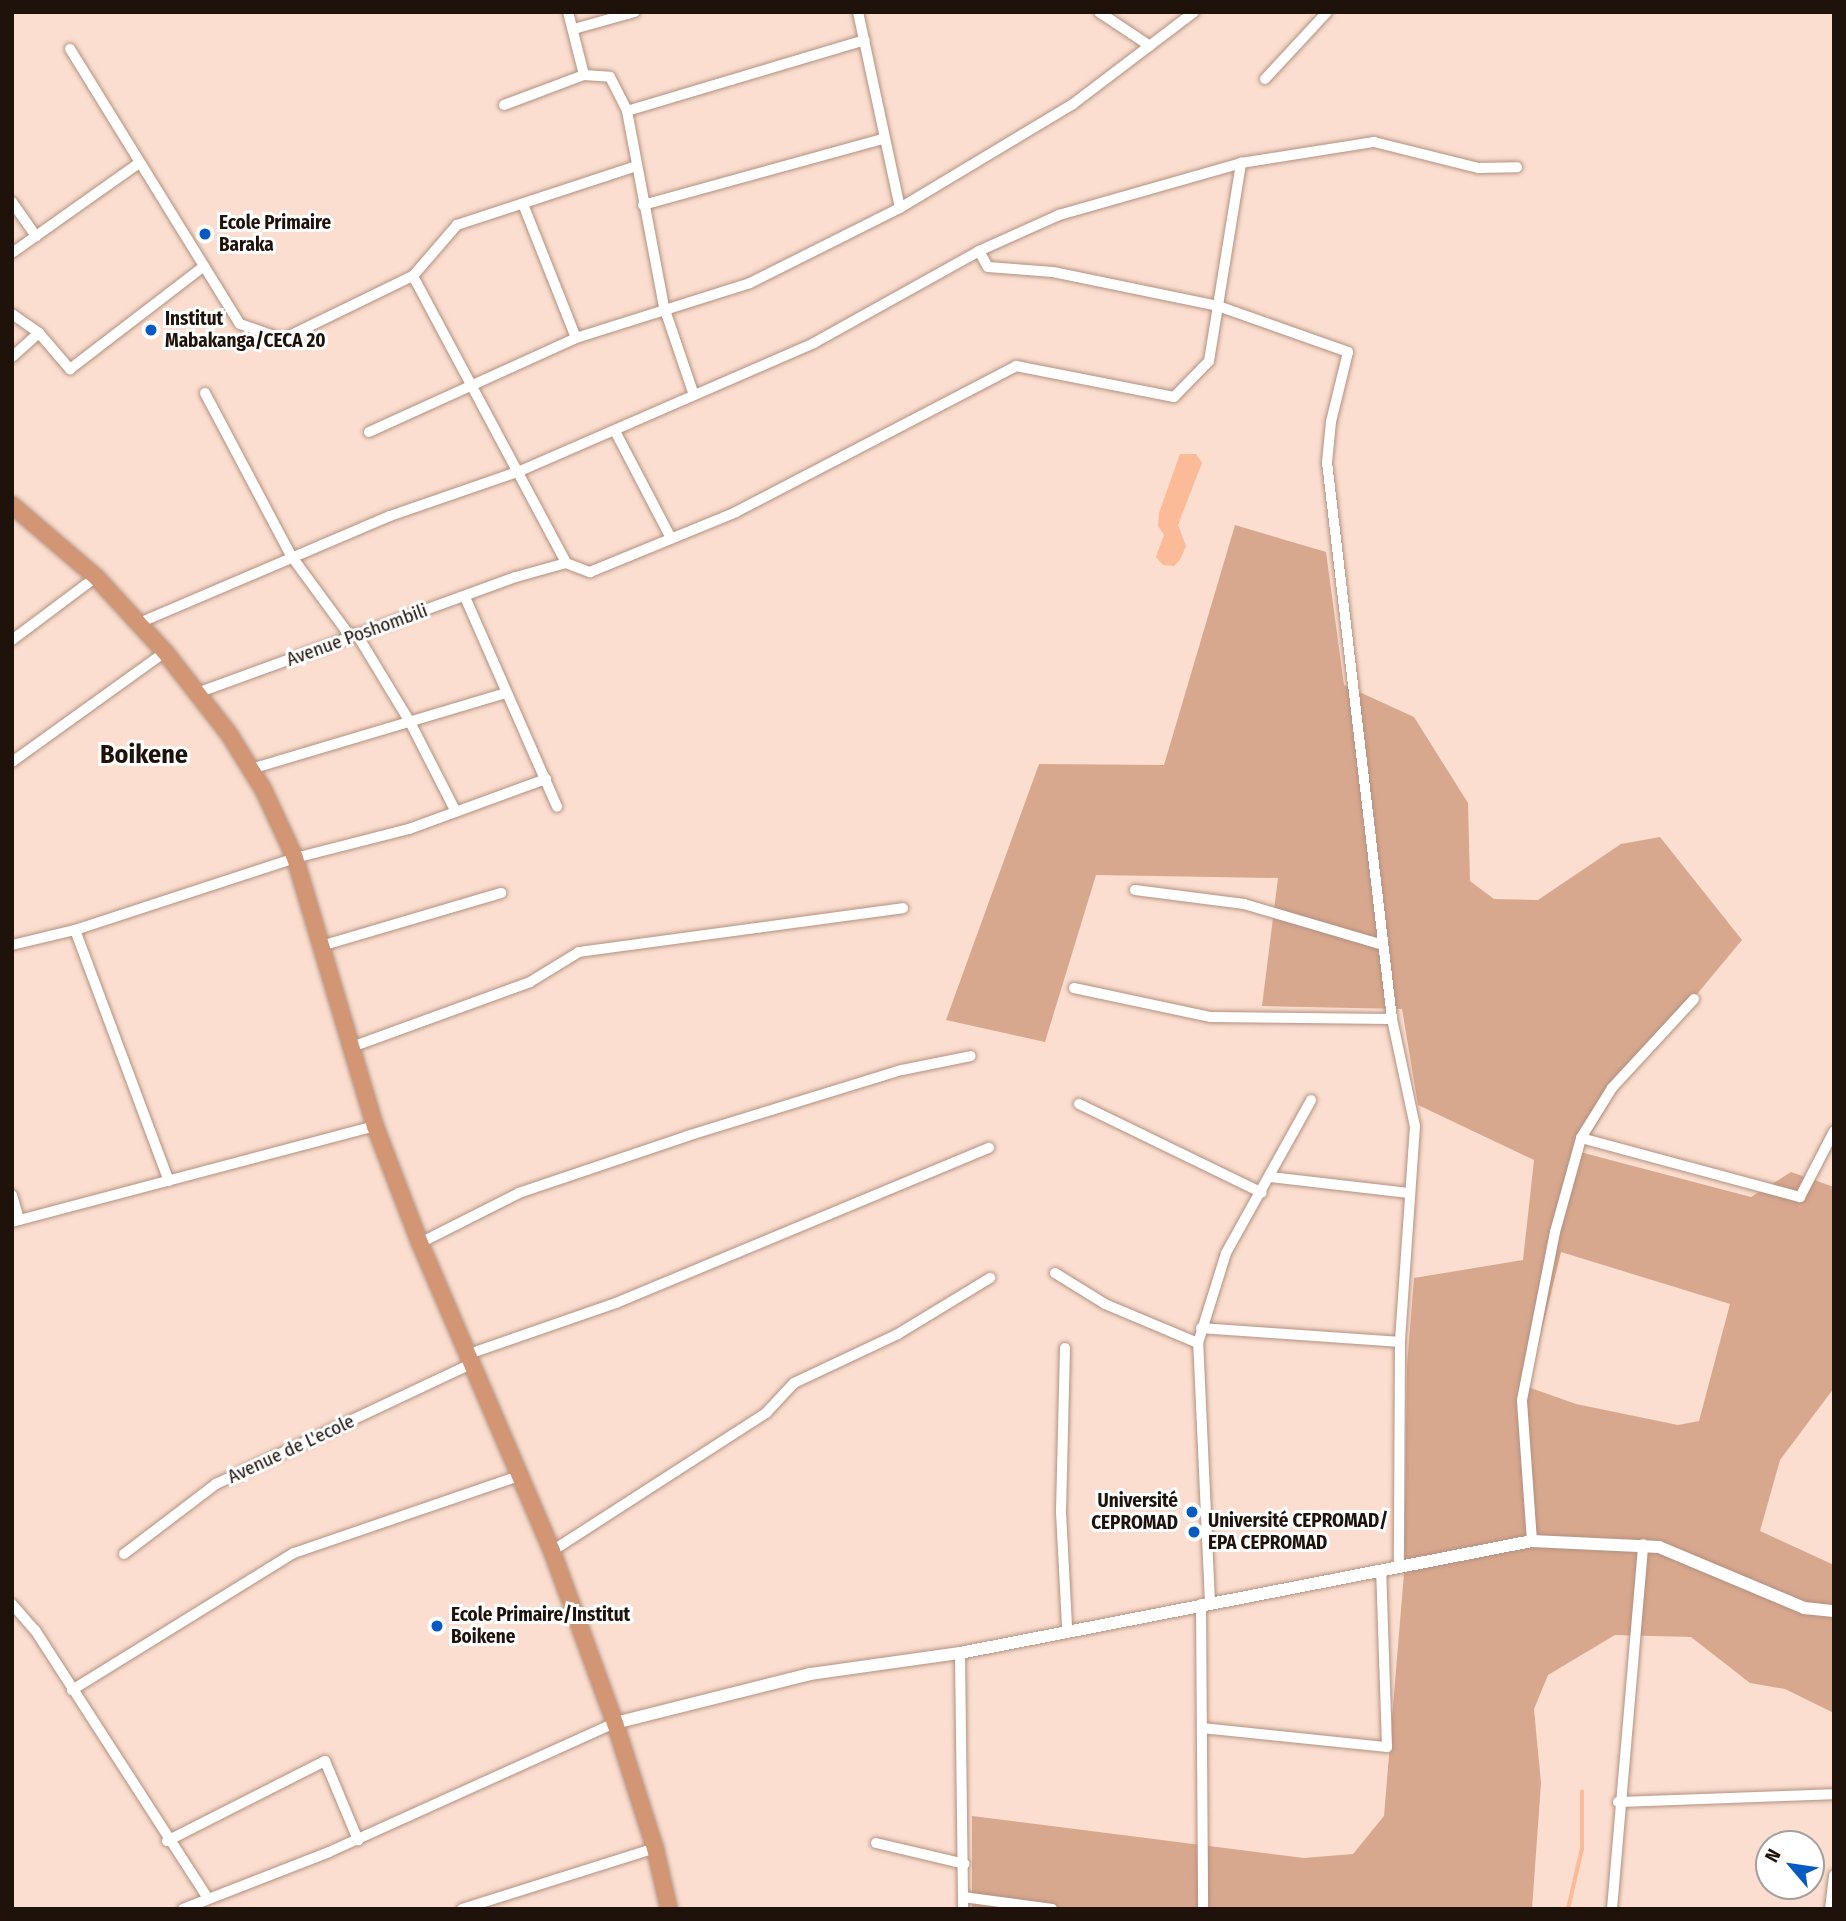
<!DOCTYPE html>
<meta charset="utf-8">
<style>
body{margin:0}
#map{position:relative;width:1846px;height:1921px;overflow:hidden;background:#fbdecf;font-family:"Fira Sans Condensed",sans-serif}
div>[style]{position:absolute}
.green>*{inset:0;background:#d8a88e}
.water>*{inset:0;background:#fbba98}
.stream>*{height:3.5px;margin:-1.75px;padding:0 1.75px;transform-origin:1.75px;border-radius:1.75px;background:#fbba98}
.roads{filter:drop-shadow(0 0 2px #b39180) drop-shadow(0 0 2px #b39180)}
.minor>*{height:10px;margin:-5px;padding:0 5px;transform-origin:5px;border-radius:5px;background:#fff}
.tertiary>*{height:12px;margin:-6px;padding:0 6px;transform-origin:6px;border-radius:6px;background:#fff}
.trunk>*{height:16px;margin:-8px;padding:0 8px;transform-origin:8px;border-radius:8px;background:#d29674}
.dots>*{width:19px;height:19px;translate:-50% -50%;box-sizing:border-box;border:4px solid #fff;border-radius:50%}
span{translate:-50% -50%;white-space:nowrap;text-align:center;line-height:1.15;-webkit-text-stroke:6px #fff;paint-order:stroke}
.poi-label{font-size:19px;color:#1e120b;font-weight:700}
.left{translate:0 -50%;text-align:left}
.right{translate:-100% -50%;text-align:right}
.street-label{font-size:19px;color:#1e120b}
.district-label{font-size:26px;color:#1e120b;font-weight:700}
.frame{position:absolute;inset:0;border:14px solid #1e120b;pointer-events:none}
.north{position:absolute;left:1755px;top:1830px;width:70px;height:70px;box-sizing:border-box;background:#fff;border:2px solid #a5a09d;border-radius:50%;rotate:299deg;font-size:19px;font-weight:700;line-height:28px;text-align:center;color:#1e120b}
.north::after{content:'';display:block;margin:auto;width:24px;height:32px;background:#065ac3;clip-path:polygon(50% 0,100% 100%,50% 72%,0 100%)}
</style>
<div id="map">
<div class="green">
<i style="clip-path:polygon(evenodd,1235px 525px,1326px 552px,1344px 685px,1414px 717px,1468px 803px,1470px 881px,1494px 899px,1538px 900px,1621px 844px,1660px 837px,1742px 940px,1618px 1089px,1580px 1152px,1751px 1197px,1791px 1172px,1834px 1187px,1834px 1388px,1780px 1460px,1760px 1531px,1834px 1565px,1834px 1713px,1785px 1689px,1750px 1683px,1691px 1637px,1615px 1635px,1548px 1675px,1534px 1709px,1541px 1783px,1532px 1909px,972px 1909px,972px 1816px,1304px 1858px,1353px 1854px,1384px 1816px,1404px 1573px,1407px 1366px,1414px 1278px,1523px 1260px,1534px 1160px,1418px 1105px,1402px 1009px,1262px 1006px,1278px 878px,1096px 875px,1045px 1042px,946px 1020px,1039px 764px,1164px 765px,1235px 525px,1561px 1252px,1730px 1304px,1699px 1421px,1678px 1425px,1576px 1404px,1528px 1387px,1561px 1252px)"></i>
</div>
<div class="water">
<i style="clip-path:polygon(1180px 454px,1196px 454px,1202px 463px,1178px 525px,1186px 546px,1180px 560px,1174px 566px,1163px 565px,1156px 557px,1164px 535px,1158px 526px,1159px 513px)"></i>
</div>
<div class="stream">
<i style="left:1568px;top:1909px;width:62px;rotate:-76.9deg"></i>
<i style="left:1582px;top:1849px;width:57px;rotate:-90deg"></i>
</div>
<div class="roads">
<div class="minor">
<i style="left:568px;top:12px;width:65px;rotate:75.7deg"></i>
<i style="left:584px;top:75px;width:26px;rotate:4deg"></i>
<i style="left:610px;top:77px;width:38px;rotate:63deg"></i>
<i style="left:627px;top:111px;width:199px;rotate:79.3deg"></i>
<i style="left:664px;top:307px;width:93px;rotate:71.2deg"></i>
<i style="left:858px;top:12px;width:200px;rotate:77.9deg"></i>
<i style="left:1099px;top:12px;width:61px;rotate:33.7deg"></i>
<i style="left:574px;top:29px;width:63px;rotate:-15.6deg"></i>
<i style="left:70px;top:49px;width:323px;rotate:58.3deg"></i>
<i style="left:240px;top:324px;width:46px;rotate:19.2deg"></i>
<i style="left:283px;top:339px;width:144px;rotate:-25.9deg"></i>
<i style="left:413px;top:276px;width:67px;rotate:-49.2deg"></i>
<i style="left:457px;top:225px;width:188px;rotate:-18.2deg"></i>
<i style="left:1265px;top:79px;width:91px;rotate:-47.2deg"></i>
<i style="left:504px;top:105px;width:85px;rotate:-20.6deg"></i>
<i style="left:627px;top:111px;width:248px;rotate:-16.6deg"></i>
<i style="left:12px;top:202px;width:42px;rotate:54.8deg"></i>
<i style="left:523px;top:204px;width:144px;rotate:68.4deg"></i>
<i style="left:643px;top:205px;width:248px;rotate:-15.4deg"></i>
<i style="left:979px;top:251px;width:18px;rotate:61deg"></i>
<i style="left:988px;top:267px;width:65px;rotate:4.4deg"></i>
<i style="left:1053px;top:272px;width:168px;rotate:11.6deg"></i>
<i style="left:1218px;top:306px;width:138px;rotate:19.5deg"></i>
<i style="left:1348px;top:352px;width:72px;rotate:103.7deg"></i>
<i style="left:1331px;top:422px;width:40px;rotate:95.7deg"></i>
<i style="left:1327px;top:462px;width:561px;rotate:83.34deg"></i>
<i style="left:1392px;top:1019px;width:109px;rotate:77.9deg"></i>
<i style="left:1415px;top:1126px;width:217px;rotate:94deg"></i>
<i style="left:1400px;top:1342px;width:225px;rotate:90.3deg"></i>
<i style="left:12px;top:253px;width:156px;rotate:-35.3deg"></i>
<i style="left:413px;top:276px;width:325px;rotate:61.9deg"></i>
<i style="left:12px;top:314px;width:33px;rotate:35deg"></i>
<i style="left:39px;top:333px;width:48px;rotate:49.3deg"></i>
<i style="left:70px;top:369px;width:169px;rotate:-37.5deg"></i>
<i style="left:12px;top:357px;width:36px;rotate:-42deg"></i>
<i style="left:205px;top:393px;width:186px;rotate:62.1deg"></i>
<i style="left:292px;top:557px;width:98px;rotate:53.7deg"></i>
<i style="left:615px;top:431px;width:121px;rotate:62.4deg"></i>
<i style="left:369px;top:432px;width:227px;rotate:-24.4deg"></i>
<i style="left:576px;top:338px;width:182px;rotate:-17.5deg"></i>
<i style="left:750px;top:283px;width:168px;rotate:-26.6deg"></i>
<i style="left:900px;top:208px;width:202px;rotate:-31deg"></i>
<i style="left:1073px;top:104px;width:152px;rotate:-37.2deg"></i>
<i style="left:465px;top:597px;width:229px;rotate:66.3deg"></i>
<i style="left:139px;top:623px;width:273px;rotate:-23.1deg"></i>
<i style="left:390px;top:516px;width:138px;rotate:-19.1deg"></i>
<i style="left:520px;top:471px;width:321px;rotate:-23.5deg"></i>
<i style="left:814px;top:343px;width:189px;rotate:-29.1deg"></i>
<i style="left:979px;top:251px;width:88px;rotate:-24.2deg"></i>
<i style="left:1059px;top:215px;width:189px;rotate:-15.9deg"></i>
<i style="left:1241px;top:163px;width:135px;rotate:-9deg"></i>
<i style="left:1374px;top:142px;width:107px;rotate:14deg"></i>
<i style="left:1478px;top:168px;width:39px;rotate:-1deg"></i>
<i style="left:356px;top:633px;width:104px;rotate:58.8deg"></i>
<i style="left:410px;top:722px;width:101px;rotate:62.9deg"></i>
<i style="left:12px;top:640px;width:105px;rotate:-36.9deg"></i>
<i style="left:197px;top:693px;width:339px;rotate:-20deg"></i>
<i style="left:516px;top:577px;width:52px;rotate:-15.6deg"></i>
<i style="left:566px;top:563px;width:26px;rotate:21deg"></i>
<i style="left:590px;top:572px;width:158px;rotate:-22.3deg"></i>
<i style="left:736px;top:512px;width:316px;rotate:-27.5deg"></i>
<i style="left:1016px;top:366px;width:161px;rotate:11.1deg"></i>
<i style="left:1174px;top:397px;width:50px;rotate:-45.8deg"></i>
<i style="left:1209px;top:361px;width:201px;rotate:-80.8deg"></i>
<i style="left:12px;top:762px;width:188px;rotate:-35.7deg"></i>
<i style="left:251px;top:769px;width:266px;rotate:-16.6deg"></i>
<i style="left:1135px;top:890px;width:110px;rotate:7.3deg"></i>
<i style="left:1244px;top:904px;width:145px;rotate:16.4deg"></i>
<i style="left:75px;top:930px;width:268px;rotate:69.5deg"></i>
<i style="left:12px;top:945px;width:65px;rotate:-13.4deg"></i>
<i style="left:75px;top:930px;width:231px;rotate:-18.1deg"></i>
<i style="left:295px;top:858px;width:118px;rotate:-14.3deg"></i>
<i style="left:409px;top:829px;width:146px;rotate:-20.1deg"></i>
<i style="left:321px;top:946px;width:188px;rotate:-16.4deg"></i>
<i style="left:1074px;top:988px;width:140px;rotate:12deg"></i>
<i style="left:1211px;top:1017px;width:181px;rotate:0.6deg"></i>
<i style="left:349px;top:1048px;width:193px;rotate:-20deg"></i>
<i style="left:530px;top:982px;width:57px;rotate:-31.5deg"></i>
<i style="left:579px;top:952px;width:327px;rotate:-7.7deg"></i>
<i style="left:1079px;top:1104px;width:203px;rotate:25.9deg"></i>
<i style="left:1581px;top:1138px;width:227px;rotate:15.1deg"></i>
<i style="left:1800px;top:1197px;width:74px;rotate:-62.7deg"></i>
<i style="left:1271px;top:1177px;width:140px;rotate:6.6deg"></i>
<i style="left:12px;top:1195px;width:26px;rotate:74deg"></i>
<i style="left:12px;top:1222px;width:375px;rotate:-14.8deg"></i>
<i style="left:420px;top:1243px;width:111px;rotate:-26.8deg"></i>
<i style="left:519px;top:1193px;width:177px;rotate:-18.7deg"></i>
<i style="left:687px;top:1136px;width:225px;rotate:-17.1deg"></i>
<i style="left:902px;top:1070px;width:70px;rotate:-11.5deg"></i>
<i style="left:1055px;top:1273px;width:59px;rotate:31.8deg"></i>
<i style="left:1105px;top:1304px;width:101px;rotate:22.8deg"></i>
<i style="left:1201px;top:1328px;width:199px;rotate:4deg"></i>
<i style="left:1065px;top:1348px;width:164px;rotate:91.4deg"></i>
<i style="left:1061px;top:1512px;width:116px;rotate:87deg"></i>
<i style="left:466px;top:1355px;width:159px;rotate:-19.1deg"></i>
<i style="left:616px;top:1303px;width:404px;rotate:-22.6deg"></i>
<i style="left:1532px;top:1541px;width:141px;rotate:-94.1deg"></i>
<i style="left:1522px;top:1400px;width:171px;rotate:-78.9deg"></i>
<i style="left:1555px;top:1232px;width:98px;rotate:-74.5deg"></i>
<i style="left:1581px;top:1138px;width:59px;rotate:-58.2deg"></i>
<i style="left:1612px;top:1088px;width:121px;rotate:-47.3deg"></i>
<i style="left:552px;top:1551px;width:255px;rotate:-32.8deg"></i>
<i style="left:766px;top:1413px;width:41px;rotate:-47deg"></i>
<i style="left:794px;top:1383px;width:115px;rotate:-25.2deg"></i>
<i style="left:898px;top:1334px;width:108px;rotate:-31.3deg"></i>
<i style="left:124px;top:1554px;width:116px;rotate:-37.3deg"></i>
<i style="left:216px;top:1484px;width:282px;rotate:-25.2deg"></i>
<i style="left:1210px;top:1603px;width:260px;rotate:-92.6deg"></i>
<i style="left:1198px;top:1343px;width:94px;rotate:-72.7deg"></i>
<i style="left:1226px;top:1253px;width:175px;rotate:-60.9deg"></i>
<i style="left:12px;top:1604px;width:35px;rotate:49deg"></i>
<i style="left:35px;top:1630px;width:319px;rotate:57.2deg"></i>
<i style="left:1201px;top:1604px;width:305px;rotate:89.6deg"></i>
<i style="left:960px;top:1653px;width:256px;rotate:89.3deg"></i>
<i style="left:72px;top:1690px;width:261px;rotate:-31.7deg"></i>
<i style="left:294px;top:1553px;width:238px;rotate:-18.9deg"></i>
<i style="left:1202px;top:1728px;width:186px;rotate:5.9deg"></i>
<i style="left:1387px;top:1747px;width:177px;rotate:-91.9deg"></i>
<i style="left:1618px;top:1802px;width:216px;rotate:-2.1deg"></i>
<i style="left:167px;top:1841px;width:177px;rotate:-26.9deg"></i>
<i style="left:325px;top:1761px;width:86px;rotate:67.3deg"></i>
<i style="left:876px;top:1843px;width:91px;rotate:13.3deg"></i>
<i style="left:963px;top:1897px;width:90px;rotate:7.7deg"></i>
<i style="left:183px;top:1909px;width:157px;rotate:-21.3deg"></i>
<i style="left:329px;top:1852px;width:314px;rotate:-24.3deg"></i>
<i style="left:462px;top:1909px;width:202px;rotate:-17.5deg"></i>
<i style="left:1612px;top:1909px;width:366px;rotate:-85.1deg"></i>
<i style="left:1830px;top:1909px;width:34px;rotate:-83deg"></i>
</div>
<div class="tertiary">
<i style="left:615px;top:1723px;width:201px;rotate:-14.1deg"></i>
<i style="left:810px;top:1674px;width:151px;rotate:-8deg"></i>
<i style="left:960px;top:1653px;width:583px;rotate:-11.08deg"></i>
<i style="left:1532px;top:1541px;width:127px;rotate:2.7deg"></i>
<i style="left:1659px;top:1547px;width:157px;rotate:22.8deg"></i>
<i style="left:1804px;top:1608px;width:30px;rotate:6deg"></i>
</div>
<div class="trunk">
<i style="left:12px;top:505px;width:111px;rotate:40.6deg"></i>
<i style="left:96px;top:577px;width:102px;rotate:47.4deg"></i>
<i style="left:165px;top:652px;width:104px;rotate:52deg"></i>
<i style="left:229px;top:734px;width:65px;rotate:58.3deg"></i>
<i style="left:263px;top:789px;width:76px;rotate:65.1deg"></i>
<i style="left:295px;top:858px;width:280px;rotate:73.4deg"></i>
<i style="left:375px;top:1126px;width:125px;rotate:69deg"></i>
<i style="left:420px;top:1243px;width:335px;rotate:66.8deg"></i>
<i style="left:552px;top:1551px;width:183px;rotate:69.9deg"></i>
<i style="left:615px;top:1723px;width:131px;rotate:72.3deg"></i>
<i style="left:655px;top:1848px;width:63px;rotate:77.1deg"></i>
</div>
</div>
<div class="dots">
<i style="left:205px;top:234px;background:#065ac3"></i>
<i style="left:151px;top:330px;background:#065ac3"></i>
<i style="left:1192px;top:1512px;background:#065ac3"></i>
<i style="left:1194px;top:1532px;background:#065ac3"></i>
<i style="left:437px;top:1626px;background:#065ac3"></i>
</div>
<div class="poi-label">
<span class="left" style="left:219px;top:234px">Ecole Primaire<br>Baraka</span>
<span class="left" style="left:165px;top:330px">Institut<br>Mabakanga/CECA 20</span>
<span class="right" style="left:1178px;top:1512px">Université<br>CEPROMAD</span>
<span class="left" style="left:1208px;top:1532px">Université CEPROMAD/<br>EPA CEPROMAD</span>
<span class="left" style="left:451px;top:1626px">Ecole Primaire/Institut<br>Boikene</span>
</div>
<div class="street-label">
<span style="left:357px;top:635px;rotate:-20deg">Avenue Poshombili</span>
<span style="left:291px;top:1449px;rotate:-25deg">Avenue de L'ecole</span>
</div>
<div class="district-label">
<span style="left:144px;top:755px">Boikene</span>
</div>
<div class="frame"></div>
<div class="north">N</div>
</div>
